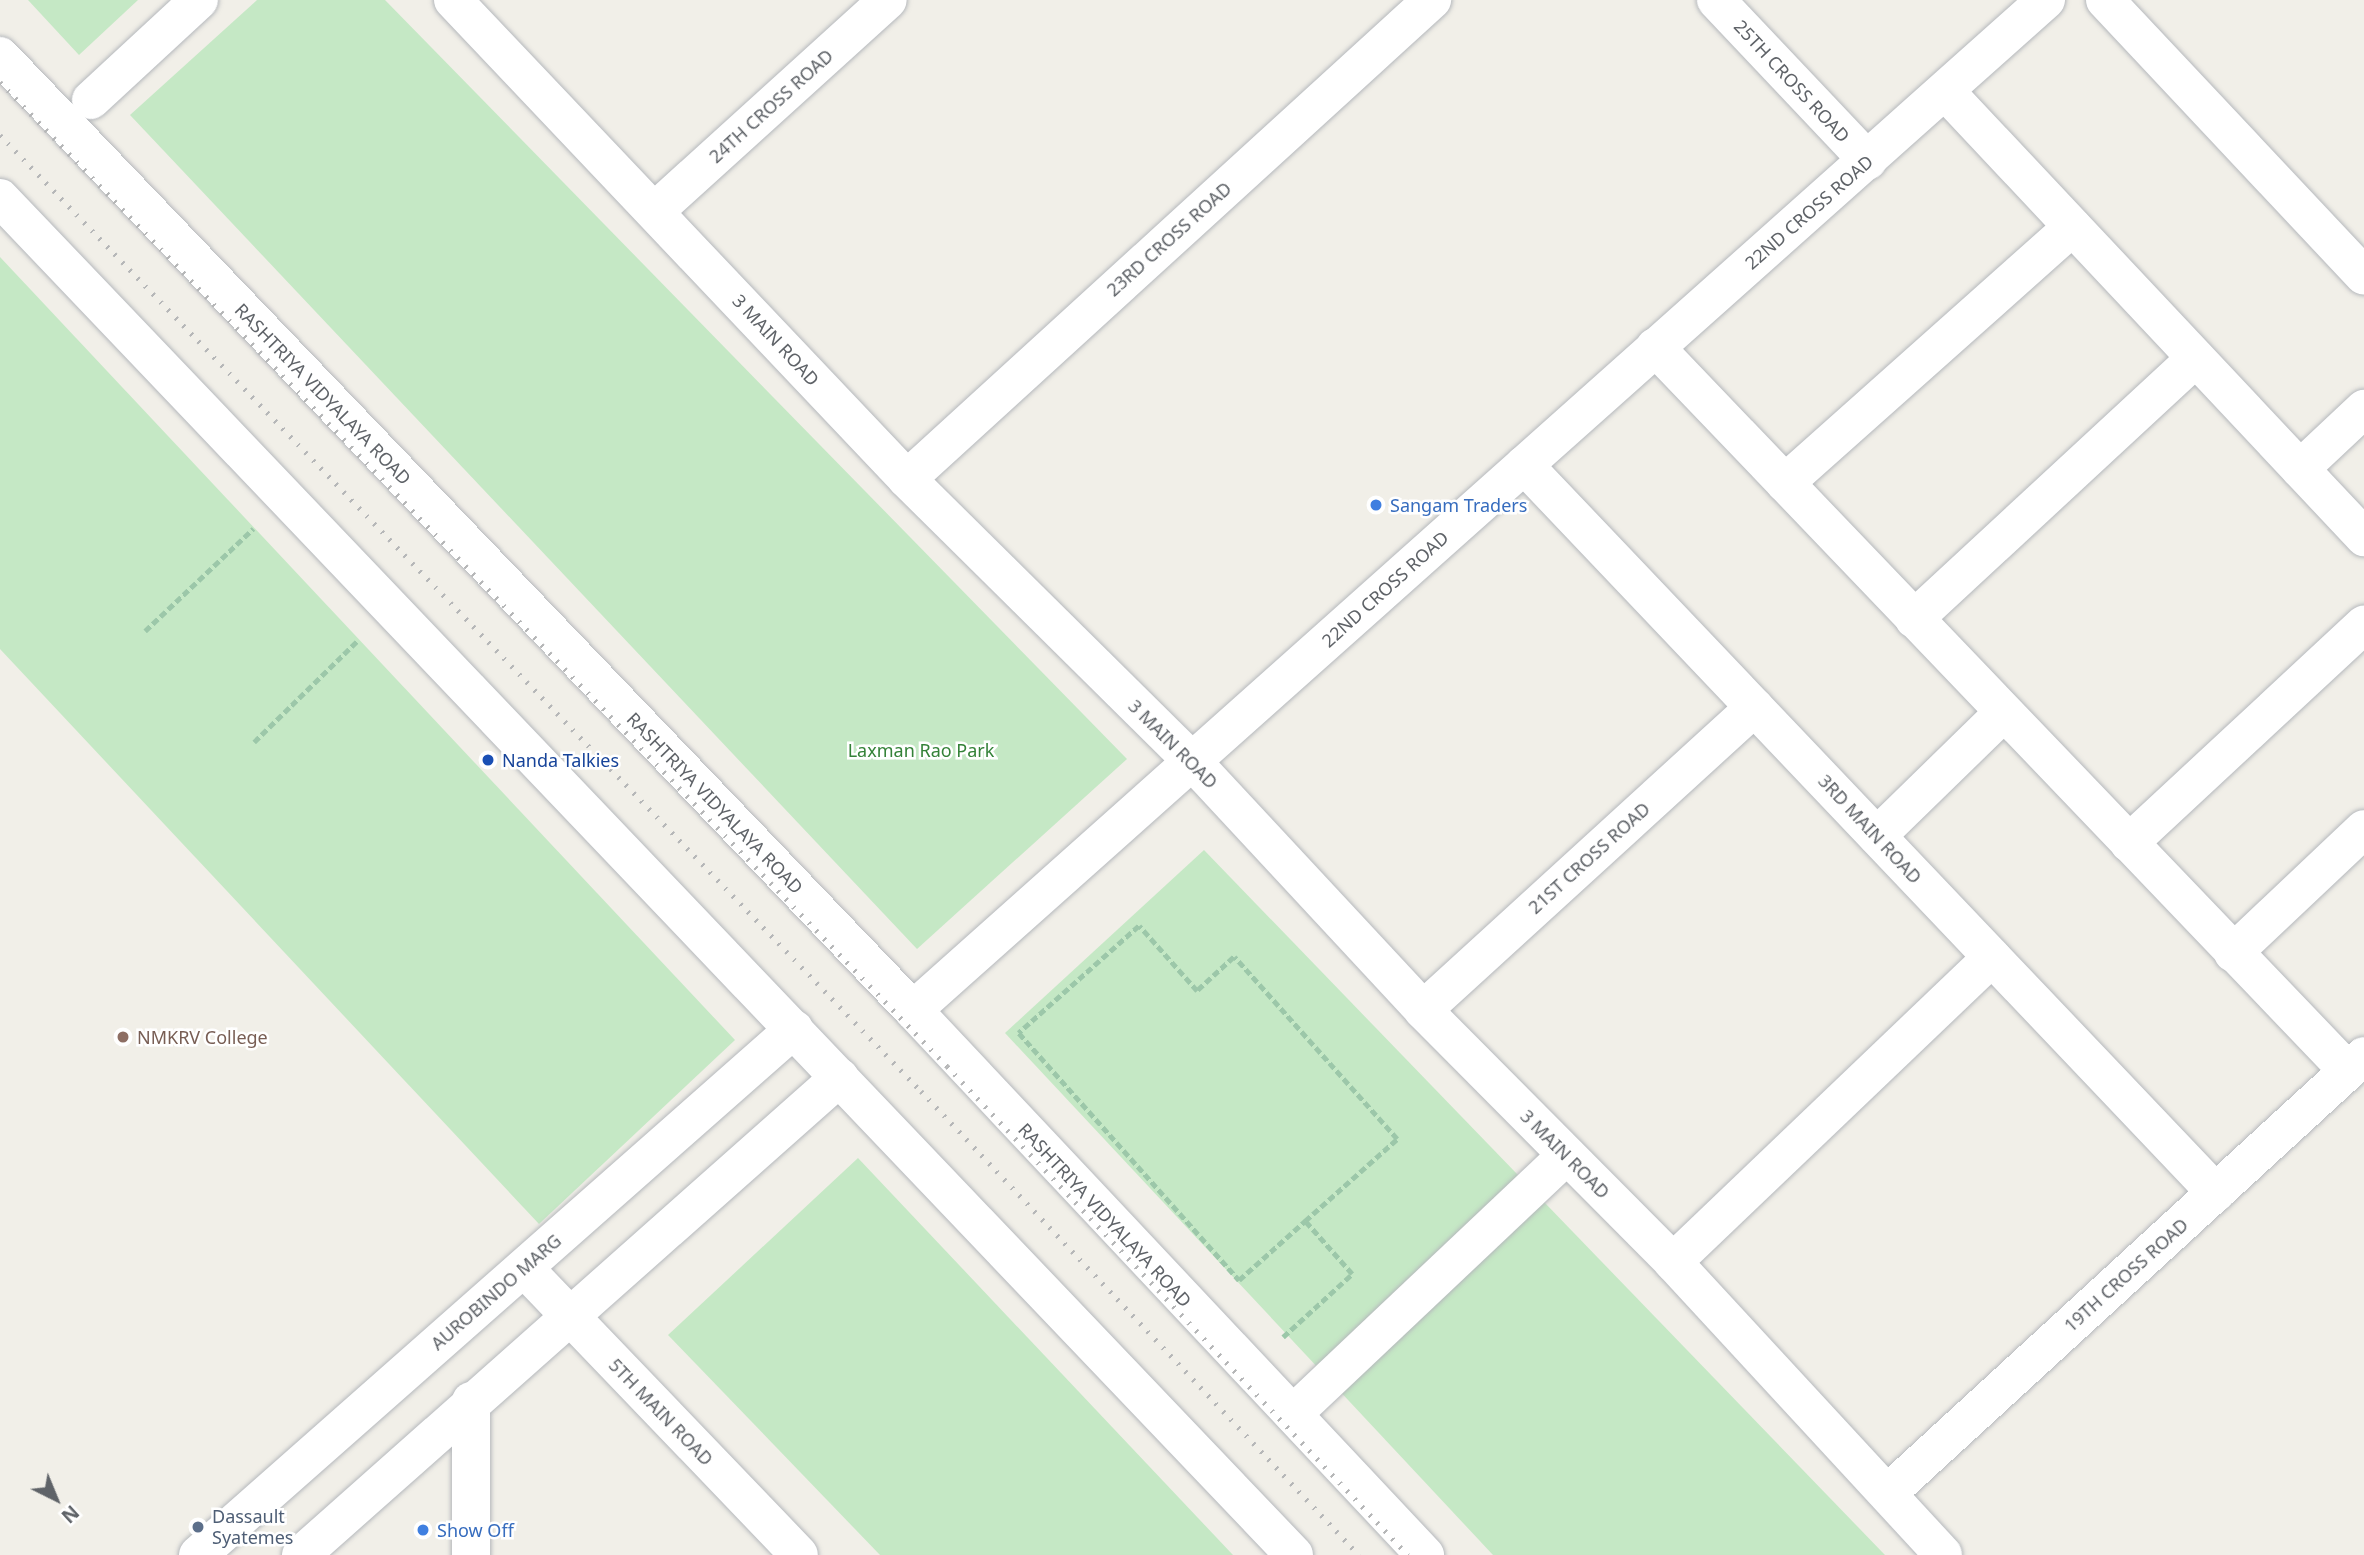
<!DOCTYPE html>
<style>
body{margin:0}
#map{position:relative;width:2364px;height:1555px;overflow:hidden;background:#f1efe8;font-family:"Noto Sans",sans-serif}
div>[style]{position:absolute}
.green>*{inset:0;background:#c5e8c5}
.path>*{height:4.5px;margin-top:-2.25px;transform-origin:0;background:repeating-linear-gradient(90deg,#9cc7a9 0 7px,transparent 0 10.5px)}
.roads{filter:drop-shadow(0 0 2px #b5b8bc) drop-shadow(0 0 2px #b5b8bc)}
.minor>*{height:38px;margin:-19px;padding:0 19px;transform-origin:19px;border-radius:19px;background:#fff}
.tertiary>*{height:38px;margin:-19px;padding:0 19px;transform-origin:19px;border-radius:19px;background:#fff}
.secondary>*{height:38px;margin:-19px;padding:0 19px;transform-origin:19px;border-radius:19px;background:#fff}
.rail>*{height:5px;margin-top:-2.5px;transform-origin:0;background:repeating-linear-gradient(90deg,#b6b7b8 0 2px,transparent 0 11px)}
.dots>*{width:19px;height:19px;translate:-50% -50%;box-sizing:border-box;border:4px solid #fff;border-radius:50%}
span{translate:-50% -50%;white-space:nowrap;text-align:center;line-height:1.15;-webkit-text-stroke:5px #fff;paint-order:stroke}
.street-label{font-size:18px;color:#5f6368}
.shop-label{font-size:18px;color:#366cbe}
.left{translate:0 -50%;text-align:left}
.park-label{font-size:18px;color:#348238}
.transit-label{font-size:18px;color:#164399}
.education-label{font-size:18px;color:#785e54}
.service-label{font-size:18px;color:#4e5e75}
.north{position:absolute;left:21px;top:1464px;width:70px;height:70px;-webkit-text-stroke:5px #fff;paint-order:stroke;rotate:137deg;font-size:19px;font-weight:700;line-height:28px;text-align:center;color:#5f6368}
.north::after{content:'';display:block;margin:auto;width:24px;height:32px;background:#5f6368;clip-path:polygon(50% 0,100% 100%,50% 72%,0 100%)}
</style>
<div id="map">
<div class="green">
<i style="clip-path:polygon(28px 0,138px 0,79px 55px)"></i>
<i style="clip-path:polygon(257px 0,385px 0,1127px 759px,917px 949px,130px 115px)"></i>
<i style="clip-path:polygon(0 257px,735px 1040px,539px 1224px,0 649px)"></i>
<i style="clip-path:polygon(1204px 850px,1885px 1555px,1493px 1555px,1005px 1033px)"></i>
<i style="clip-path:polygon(858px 1158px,1233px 1555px,880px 1555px,668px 1335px)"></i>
</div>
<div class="path">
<i style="left:145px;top:631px;width:149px;rotate:-43.4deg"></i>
<i style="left:254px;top:742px;width:146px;rotate:-44.4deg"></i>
<i style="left:1283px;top:1337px;width:93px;rotate:-42.4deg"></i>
<i style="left:1352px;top:1274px;width:71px;rotate:-131.6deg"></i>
<i style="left:1305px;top:1221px;width:123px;rotate:-41.7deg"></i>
<i style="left:1397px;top:1139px;width:244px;rotate:-131.8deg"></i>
<i style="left:1234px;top:957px;width:50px;rotate:137.4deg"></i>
<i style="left:1197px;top:991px;width:87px;rotate:-131.7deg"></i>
<i style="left:1139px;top:926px;width:161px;rotate:138.3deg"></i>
<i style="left:1019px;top:1033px;width:331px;rotate:48.3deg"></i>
<i style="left:1239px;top:1280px;width:89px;rotate:-41.8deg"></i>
</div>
<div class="roads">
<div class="minor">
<i style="left:453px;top:0;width:660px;rotate:46.53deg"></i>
<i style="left:907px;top:479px;width:401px;rotate:44.7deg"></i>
<i style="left:1192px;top:761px;width:340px;rotate:47.1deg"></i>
<i style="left:1423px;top:1010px;width:355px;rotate:45.2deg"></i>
<i style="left:1673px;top:1262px;width:398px;rotate:47.3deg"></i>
<i style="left:1716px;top:0;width:221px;rotate:46.6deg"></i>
<i style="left:2105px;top:0;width:378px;rotate:46.8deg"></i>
<i style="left:1946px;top:92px;width:611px;rotate:46.79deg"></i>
<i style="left:91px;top:100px;width:147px;rotate:-42.8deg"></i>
<i style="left:655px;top:211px;width:314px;rotate:-42.2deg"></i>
<i style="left:1655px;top:347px;width:1002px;rotate:46.25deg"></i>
<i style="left:1524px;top:465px;width:1004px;rotate:46.45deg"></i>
<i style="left:2300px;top:469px;width:88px;rotate:-43.2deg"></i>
<i style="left:907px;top:479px;width:711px;rotate:-42.38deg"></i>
<i style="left:1785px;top:483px;width:385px;rotate:-41.7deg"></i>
<i style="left:1914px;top:619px;width:384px;rotate:-42.8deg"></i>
<i style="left:1877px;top:836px;width:177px;rotate:-44.3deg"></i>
<i style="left:2129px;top:843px;width:321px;rotate:-42.9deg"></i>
<i style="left:2233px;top:953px;width:180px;rotate:-43.4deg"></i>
<i style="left:913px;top:1010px;width:1518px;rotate:-41.72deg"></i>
<i style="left:1423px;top:1010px;width:449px;rotate:-42.4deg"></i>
<i style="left:1673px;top:1262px;width:441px;rotate:-43.7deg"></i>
<i style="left:524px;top:1268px;width:397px;rotate:46.2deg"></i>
<i style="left:471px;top:1401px;width:154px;rotate:90deg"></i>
<i style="left:1293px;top:1414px;width:376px;rotate:-43.4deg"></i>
<i style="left:1888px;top:1493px;width:646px;rotate:-42.55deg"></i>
</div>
<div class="tertiary">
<i style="left:198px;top:1555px;width:795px;rotate:-41.43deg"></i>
<i style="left:301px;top:1555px;width:720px;rotate:-41.57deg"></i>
</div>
<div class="secondary">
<i style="left:0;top:56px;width:1320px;rotate:46.26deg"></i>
<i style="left:913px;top:1010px;width:748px;rotate:46.79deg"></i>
<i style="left:0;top:198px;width:1875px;rotate:46.36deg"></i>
</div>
</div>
<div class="rail">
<i style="left:0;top:82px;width:1366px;rotate:46.1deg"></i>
<i style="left:947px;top:1066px;width:672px;rotate:46.69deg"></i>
<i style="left:0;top:135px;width:1327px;rotate:46.07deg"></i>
<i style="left:921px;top:1091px;width:638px;rotate:46.65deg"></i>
</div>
<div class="dots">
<i style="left:1376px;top:505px;background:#3f7fe0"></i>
<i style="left:488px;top:760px;background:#1a4fb4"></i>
<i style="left:123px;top:1037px;background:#8d6e63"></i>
<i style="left:198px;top:1527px;background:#5c6f8a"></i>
<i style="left:423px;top:1530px;background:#3f7fe0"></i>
</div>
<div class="street-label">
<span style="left:1792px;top:81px;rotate:47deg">25TH CROSS ROAD</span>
<span style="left:771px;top:106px;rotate:-42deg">24TH CROSS ROAD</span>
<span style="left:1809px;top:212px;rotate:-41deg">22ND CROSS ROAD</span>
<span style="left:1169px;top:239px;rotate:-42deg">23RD CROSS ROAD</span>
<span style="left:776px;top:340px;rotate:47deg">3 MAIN ROAD</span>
<span style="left:323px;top:394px;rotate:46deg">RASHTRIYA VIDYALAYA ROAD</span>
<span style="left:1385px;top:589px;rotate:-42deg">22ND CROSS ROAD</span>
<span style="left:1173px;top:744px;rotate:45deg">3 MAIN ROAD</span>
<span style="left:715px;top:803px;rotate:46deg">RASHTRIYA VIDYALAYA ROAD</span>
<span style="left:1870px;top:829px;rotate:47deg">3RD MAIN ROAD</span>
<span style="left:1589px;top:858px;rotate:-42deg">21ST CROSS ROAD</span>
<span style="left:1565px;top:1154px;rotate:45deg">3 MAIN ROAD</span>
<span style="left:1105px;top:1215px;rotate:47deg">RASHTRIYA VIDYALAYA ROAD</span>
<span style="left:2126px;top:1275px;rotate:-42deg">19TH CROSS ROAD</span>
<span style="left:496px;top:1292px;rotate:-41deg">AUROBINDO MARG</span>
<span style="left:661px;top:1412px;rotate:46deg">5TH MAIN ROAD</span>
</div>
<div class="shop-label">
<span class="left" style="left:1390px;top:505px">Sangam Traders</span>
<span class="left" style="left:437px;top:1530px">Show Off</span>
</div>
<div class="park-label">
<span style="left:921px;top:750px">Laxman Rao Park</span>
</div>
<div class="transit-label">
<span class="left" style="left:502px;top:760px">Nanda Talkies</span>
</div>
<div class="education-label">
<span class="left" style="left:137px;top:1037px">NMKRV College</span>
</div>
<div class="service-label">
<span class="left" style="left:212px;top:1527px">Dassault<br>Syatemes</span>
</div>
<div class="north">N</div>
</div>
